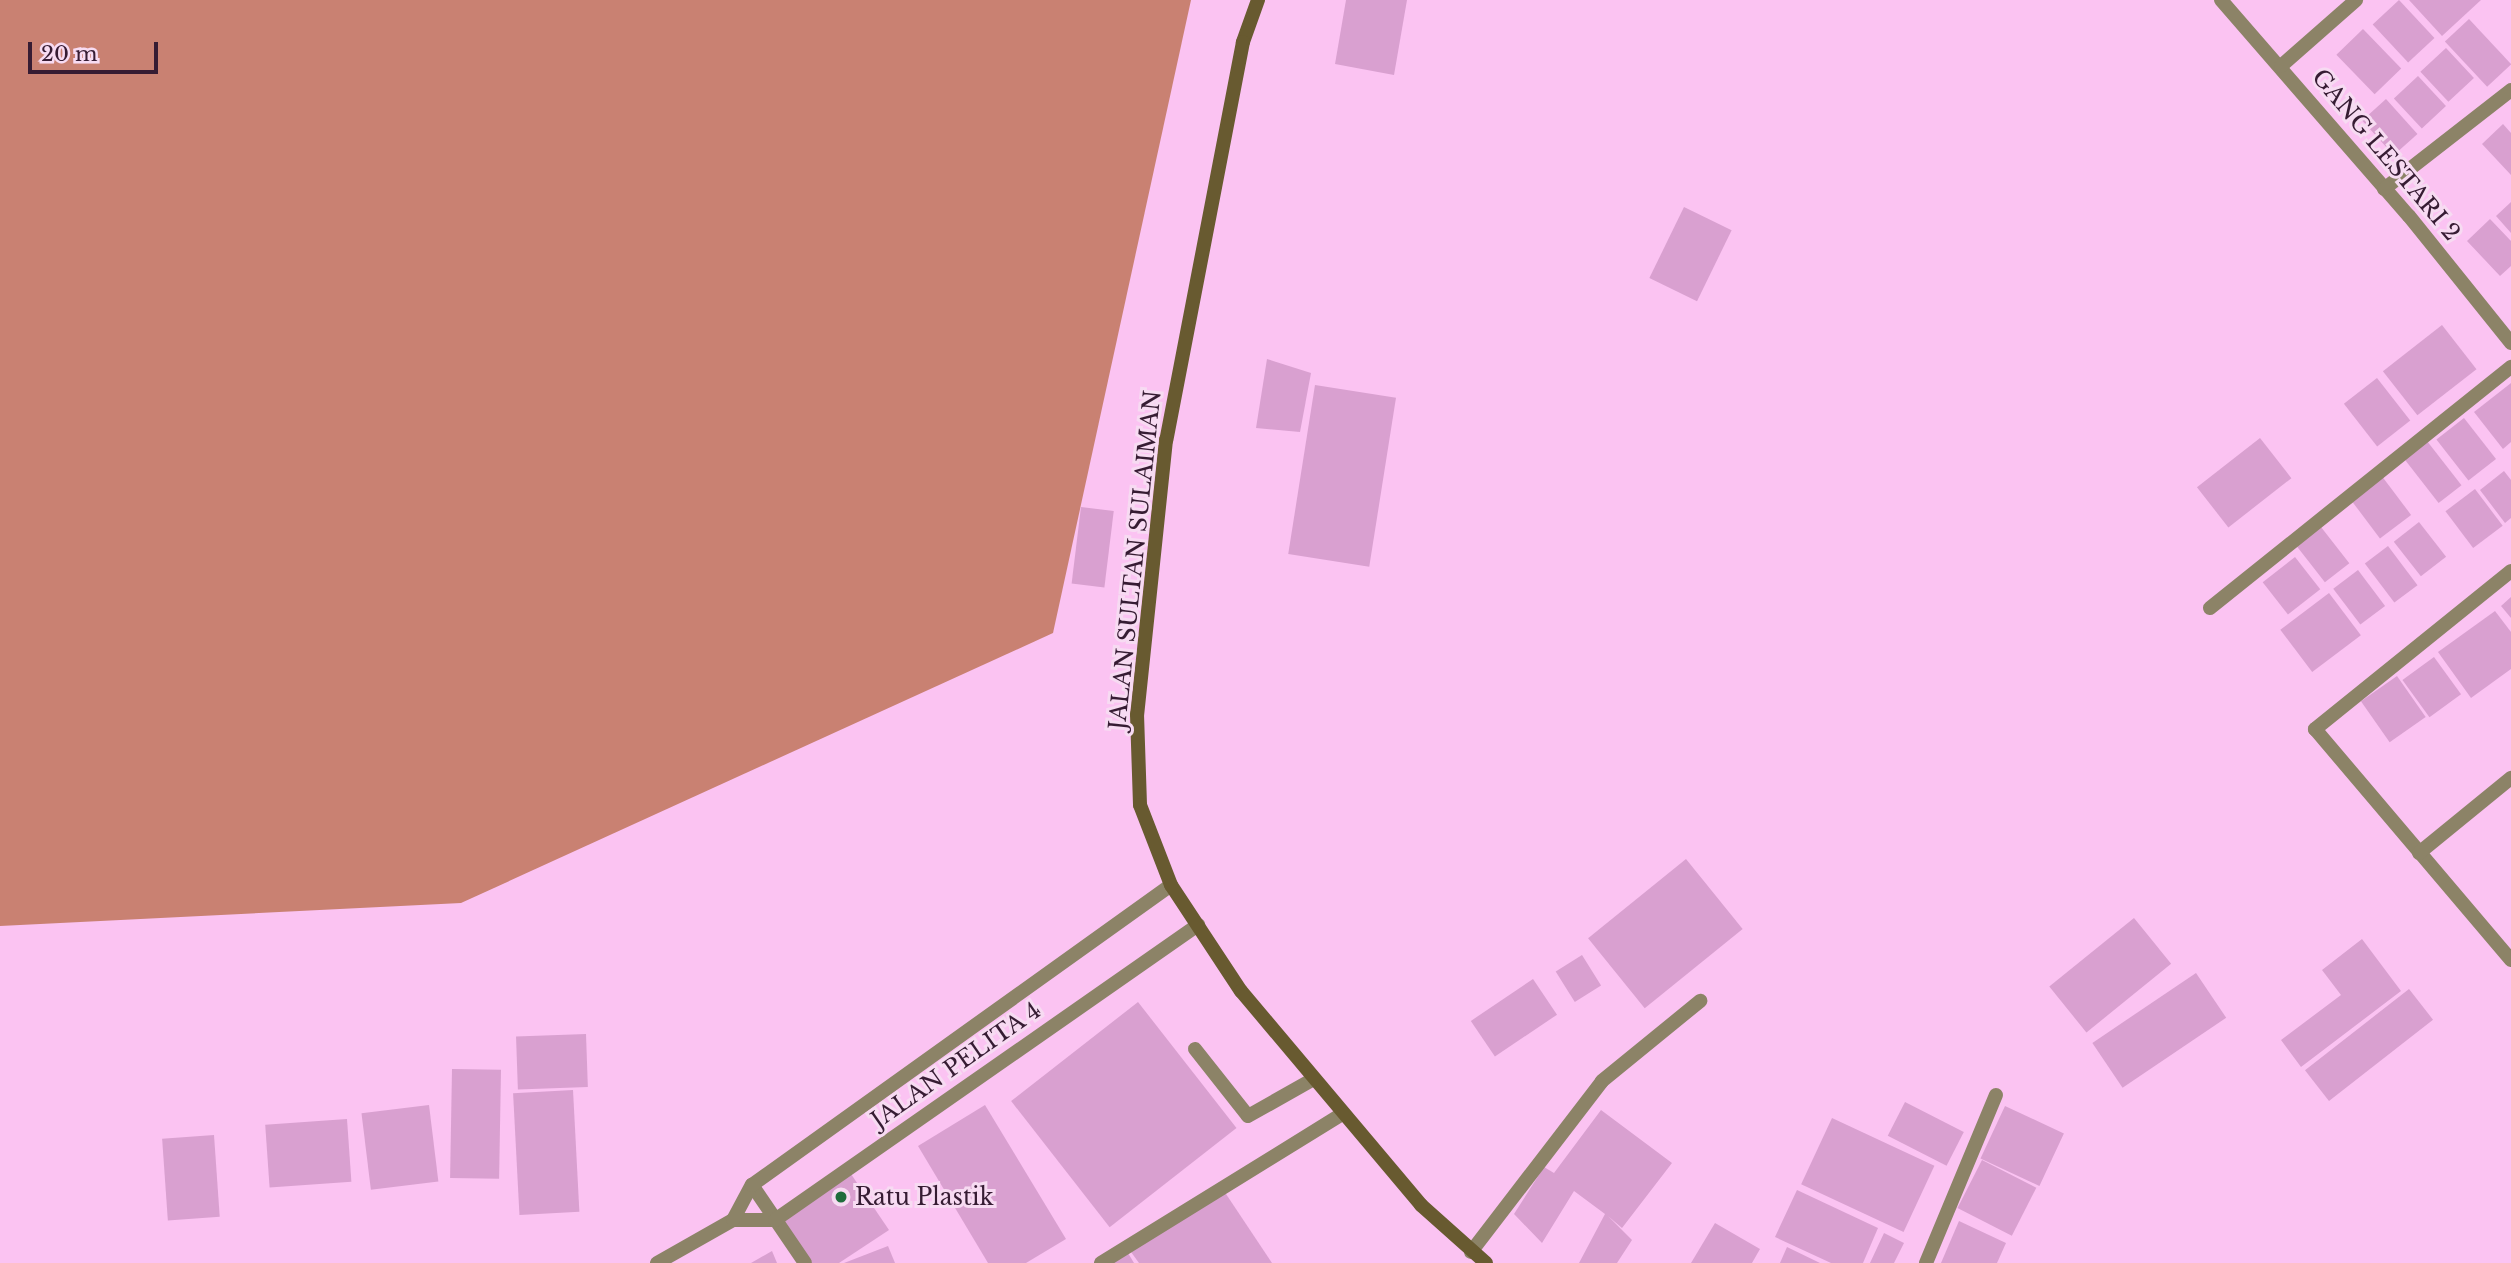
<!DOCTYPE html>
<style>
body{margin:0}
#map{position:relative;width:2511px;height:1263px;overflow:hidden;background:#fbc3f2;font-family:"Libre Baskerville",serif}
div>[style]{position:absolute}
.forest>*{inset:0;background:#c98172}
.building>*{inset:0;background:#d9a0d0;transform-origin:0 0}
.service>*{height:14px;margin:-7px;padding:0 7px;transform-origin:7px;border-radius:7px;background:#8c8367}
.minor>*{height:14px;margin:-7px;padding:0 7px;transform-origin:7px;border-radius:7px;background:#8c8367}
.tertiary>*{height:14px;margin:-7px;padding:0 7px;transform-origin:7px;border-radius:7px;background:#8c8367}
.secondary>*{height:14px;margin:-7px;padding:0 7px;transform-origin:7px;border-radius:7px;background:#685a30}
.dots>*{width:19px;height:19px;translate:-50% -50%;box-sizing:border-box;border:4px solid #f7dbf2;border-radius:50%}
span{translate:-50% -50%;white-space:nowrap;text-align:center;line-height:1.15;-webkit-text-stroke:6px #f7dbf2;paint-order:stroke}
.street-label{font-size:23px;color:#361c33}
.poi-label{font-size:23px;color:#361c33}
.left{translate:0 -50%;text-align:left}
.scale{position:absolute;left:28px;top:42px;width:130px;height:32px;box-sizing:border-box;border:4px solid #361c33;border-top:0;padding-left:9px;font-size:21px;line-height:24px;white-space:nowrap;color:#361c33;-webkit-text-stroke:5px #f7dbf2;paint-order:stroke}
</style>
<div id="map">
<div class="forest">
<i style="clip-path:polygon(0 0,1191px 0,1053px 633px,461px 903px,0 926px)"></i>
</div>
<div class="building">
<i style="clip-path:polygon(1346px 0,1407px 0,1394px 75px,1335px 64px)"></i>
<i style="left:2399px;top:0;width:52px;height:36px;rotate:47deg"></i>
<i style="clip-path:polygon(2409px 0,2481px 0,2442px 36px)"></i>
<i style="left:2469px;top:19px;width:62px;height:33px;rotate:47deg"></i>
<i style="left:2363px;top:29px;width:55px;height:37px;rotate:46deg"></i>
<i style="left:2446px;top:48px;width:41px;height:35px;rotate:47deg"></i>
<i style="left:2418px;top:76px;width:41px;height:33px;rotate:47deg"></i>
<i style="left:2386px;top:99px;width:47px;height:32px;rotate:48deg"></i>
<i style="clip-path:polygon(2503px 124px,2511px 133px,2511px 175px,2482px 144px)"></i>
<i style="clip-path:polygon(2511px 202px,2511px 233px,2496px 216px)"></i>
<i style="left:1684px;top:207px;width:53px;height:79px;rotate:26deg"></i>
<i style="clip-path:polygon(2490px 219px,2511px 241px,2511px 266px,2500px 276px,2467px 241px)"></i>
<i style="left:2442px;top:325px;width:56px;height:75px;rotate:52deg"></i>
<i style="clip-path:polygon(1267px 359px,1311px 373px,1300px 432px,1256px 428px)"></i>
<i style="left:2377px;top:378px;width:54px;height:42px;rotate:52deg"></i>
<i style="clip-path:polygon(2511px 383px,2511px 442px,2503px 449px,2474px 412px)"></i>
<i style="left:1315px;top:385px;width:82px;height:171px;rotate:9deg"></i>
<i style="left:2464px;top:418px;width:52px;height:35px;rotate:52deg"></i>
<i style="left:2260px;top:438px;width:51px;height:80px;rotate:52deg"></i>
<i style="left:2427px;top:441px;width:56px;height:29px;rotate:52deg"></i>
<i style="clip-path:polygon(2504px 471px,2511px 480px,2511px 518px,2505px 523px,2480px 490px)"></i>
<i style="left:2381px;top:475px;width:50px;height:39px;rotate:53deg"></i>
<i style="left:2475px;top:489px;width:46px;height:37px;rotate:53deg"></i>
<i style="left:1081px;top:507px;width:33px;height:77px;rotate:7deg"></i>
<i style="left:2419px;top:522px;width:44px;height:32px;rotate:52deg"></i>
<i style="left:2321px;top:527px;width:46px;height:31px;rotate:52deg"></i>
<i style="left:2388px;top:546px;width:49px;height:29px;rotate:53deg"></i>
<i style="left:2295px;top:557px;width:41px;height:41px;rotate:52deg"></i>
<i style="left:2358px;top:570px;width:45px;height:31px;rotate:53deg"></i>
<i style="left:2329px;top:593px;width:53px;height:61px;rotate:53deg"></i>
<i style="clip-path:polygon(2511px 597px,2511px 618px,2501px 606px)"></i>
<i style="clip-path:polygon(2495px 611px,2511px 632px,2511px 669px,2471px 698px,2438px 652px)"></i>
<i style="left:2434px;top:657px;width:46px;height:39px;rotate:54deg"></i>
<i style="left:2397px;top:676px;width:50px;height:44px;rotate:55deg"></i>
<i style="left:1686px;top:859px;width:90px;height:126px;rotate:51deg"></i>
<i style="left:2134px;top:918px;width:59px;height:109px;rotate:51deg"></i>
<i style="clip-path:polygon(2362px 939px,2401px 991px,2301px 1067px,2281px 1040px,2341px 995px,2322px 970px)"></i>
<i style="left:1582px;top:955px;width:36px;height:31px;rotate:58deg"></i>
<i style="left:2196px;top:973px;width:54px;height:125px;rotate:56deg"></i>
<i style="left:1533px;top:979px;width:43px;height:75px;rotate:56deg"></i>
<i style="left:2409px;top:989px;width:39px;height:132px;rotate:52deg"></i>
<i style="left:1138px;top:1002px;width:160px;height:161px;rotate:52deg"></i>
<i style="left:586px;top:1034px;width:53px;height:70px;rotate:88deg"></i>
<i style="left:452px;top:1069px;width:49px;height:109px;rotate:1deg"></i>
<i style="left:573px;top:1090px;width:122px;height:60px;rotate:87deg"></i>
<i style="left:1905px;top:1102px;width:66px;height:38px;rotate:27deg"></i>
<i style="left:429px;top:1105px;width:77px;height:68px;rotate:83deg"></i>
<i style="clip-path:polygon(985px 1105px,1066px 1239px,1026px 1263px,988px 1263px,918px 1146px)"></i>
<i style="left:2005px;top:1106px;width:65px;height:58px;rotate:25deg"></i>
<i style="clip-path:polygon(1601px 1110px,1672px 1163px,1622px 1228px,1608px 1216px,1632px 1240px,1617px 1263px,1579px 1263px,1605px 1214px,1574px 1191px,1542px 1243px,1514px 1214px,1544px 1167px,1554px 1173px)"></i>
<i style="left:1832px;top:1118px;width:113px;height:73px;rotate:25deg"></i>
<i style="left:347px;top:1119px;width:63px;height:82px;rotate:86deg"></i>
<i style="left:214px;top:1135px;width:82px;height:52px;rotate:86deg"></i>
<i style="left:1982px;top:1160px;width:61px;height:54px;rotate:27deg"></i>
<i style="clip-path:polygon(851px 1174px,889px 1230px,839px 1263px,809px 1263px,781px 1221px)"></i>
<i style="clip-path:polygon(1797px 1190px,1878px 1228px,1863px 1263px,1831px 1263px,1775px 1237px)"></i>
<i style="clip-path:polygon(1224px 1191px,1272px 1263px,1139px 1263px,1131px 1252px)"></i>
<i style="clip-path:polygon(1959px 1221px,2006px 1243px,1997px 1263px,1941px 1263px)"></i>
<i style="clip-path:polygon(1715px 1223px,1760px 1249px,1752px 1263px,1691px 1263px)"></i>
<i style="clip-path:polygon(1884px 1233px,1904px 1243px,1894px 1263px,1870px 1263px)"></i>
<i style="clip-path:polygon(888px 1246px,895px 1263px,844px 1263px)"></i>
<i style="clip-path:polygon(1787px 1247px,1820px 1263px,1780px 1263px)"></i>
<i style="clip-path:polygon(772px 1251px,777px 1263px,751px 1263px)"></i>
<i style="clip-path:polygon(1128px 1253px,1134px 1263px,1111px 1263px)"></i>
</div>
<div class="service">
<i style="left:1195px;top:1049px;width:85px;rotate:51.7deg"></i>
<i style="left:1248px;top:1116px;width:73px;rotate:-29.4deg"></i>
<i style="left:752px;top:1185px;width:94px;rotate:55.8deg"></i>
<i style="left:1101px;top:1263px;width:282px;rotate:-31.7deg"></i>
</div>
<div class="minor">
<i style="left:2221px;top:0;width:286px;rotate:49deg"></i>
<i style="left:2409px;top:216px;width:163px;rotate:51.2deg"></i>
<i style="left:2281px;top:66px;width:100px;rotate:-41.3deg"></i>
<i style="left:2384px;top:189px;width:161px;rotate:-37.9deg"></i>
<i style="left:2511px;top:571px;width:252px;rotate:141.1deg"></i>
<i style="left:2315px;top:729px;width:303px;rotate:49.7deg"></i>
<i style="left:2210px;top:608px;width:386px;rotate:-38.7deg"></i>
<i style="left:2419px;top:853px;width:119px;rotate:-39.2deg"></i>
<i style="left:1471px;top:1252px;width:215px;rotate:-52.5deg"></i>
<i style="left:1602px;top:1081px;width:127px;rotate:-39.2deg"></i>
<i style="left:1926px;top:1263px;width:182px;rotate:-67.4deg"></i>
</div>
<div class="tertiary">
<i style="left:733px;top:1220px;width:42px"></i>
<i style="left:775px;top:1220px;width:516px;rotate:-34.89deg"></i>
<i style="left:657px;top:1263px;width:87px;rotate:-29.5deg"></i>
<i style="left:733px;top:1220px;width:40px;rotate:-62deg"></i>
<i style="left:752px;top:1185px;width:515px;rotate:-35.6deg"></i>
</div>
<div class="secondary">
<i style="left:1258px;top:0;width:45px;rotate:109.7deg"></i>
<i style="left:1243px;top:42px;width:405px;rotate:100.9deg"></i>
<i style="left:1166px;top:440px;width:276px;rotate:96deg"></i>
<i style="left:1137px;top:714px;width:91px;rotate:88.1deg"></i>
<i style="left:1140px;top:805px;width:86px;rotate:68.8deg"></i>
<i style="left:1171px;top:885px;width:127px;rotate:56.6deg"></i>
<i style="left:1241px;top:991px;width:280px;rotate:49.9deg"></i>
<i style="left:1421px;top:1205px;width:87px;rotate:41.7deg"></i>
</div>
<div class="dots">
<i style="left:841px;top:1197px;background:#206d3c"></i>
</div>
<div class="street-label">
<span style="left:2386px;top:155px;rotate:50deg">GANG LESTARI 2</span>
<span style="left:1135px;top:560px;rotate:-84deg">JALAN SULTAN SULAIMAN</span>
<span style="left:956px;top:1065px;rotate:-35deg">JALAN PELITA 4</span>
</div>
<div class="poi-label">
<span class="left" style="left:855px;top:1197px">Ratu Plastik</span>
</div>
<div class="scale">20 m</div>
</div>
